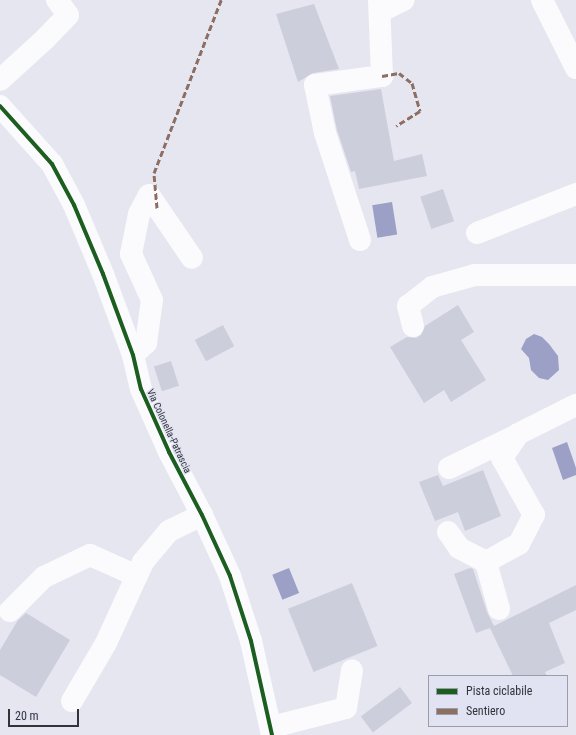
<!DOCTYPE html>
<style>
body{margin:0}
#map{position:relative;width:576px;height:735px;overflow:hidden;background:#e5e6ef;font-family:"Roboto Condensed",sans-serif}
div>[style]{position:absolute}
.water>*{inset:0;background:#9c9fc6;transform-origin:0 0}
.building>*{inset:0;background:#cdcedc;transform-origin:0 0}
.minor>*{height:22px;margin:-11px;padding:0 11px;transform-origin:11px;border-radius:11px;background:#fbfbfd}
.major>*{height:22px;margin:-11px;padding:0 11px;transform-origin:11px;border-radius:11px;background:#fbfbfd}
.quiet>*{height:3px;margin-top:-1.5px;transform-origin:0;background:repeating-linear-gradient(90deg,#8d6e63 0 6px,transparent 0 9px)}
.cycleway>*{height:4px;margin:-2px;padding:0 2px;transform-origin:2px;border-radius:2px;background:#1b5e20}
span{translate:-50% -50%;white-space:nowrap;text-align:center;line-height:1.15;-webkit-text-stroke:3px #e1e3f3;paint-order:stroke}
.street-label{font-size:10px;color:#33343a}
.legend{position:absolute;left:428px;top:675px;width:140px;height:52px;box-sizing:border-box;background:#e1e3f3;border:1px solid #9b9da9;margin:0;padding:5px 7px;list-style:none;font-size:12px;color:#33343a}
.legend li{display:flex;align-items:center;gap:8px;height:20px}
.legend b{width:20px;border:1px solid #9b9da9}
.scale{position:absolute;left:8px;top:709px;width:71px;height:18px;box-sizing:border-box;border:2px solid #33343a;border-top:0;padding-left:5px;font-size:12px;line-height:14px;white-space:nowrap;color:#33343a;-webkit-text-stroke:3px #e1e3f3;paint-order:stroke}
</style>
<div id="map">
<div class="water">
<i style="left:392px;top:202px;width:33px;height:20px;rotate:81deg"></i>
<i style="clip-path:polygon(534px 334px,542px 337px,549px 344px,558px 356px,559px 370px,548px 380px,539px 378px,531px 370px,529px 358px,521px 349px,526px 339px)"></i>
<i style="clip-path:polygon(567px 442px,576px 468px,576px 475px,563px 480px,552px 448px)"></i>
<i style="left:289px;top:568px;width:27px;height:18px;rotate:68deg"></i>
</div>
<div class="building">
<i style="clip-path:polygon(314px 4px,339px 69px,313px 73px,298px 82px,276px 14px)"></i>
<i style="clip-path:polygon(381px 89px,394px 161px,422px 154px,427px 176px,359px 189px,355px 171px,351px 172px,337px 130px,330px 96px)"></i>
<i style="left:443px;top:189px;width:34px;height:24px;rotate:71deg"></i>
<i style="clip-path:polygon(458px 305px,474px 332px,461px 340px,486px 380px,451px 402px,444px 390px,424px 403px,390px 347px,407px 337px,416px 338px,421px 335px,425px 326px)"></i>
<i style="left:223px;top:325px;width:24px;height:32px;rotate:62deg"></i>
<i style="left:171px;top:361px;width:26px;height:18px;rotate:72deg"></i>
<i style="clip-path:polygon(483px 470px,501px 516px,465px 531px,458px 512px,435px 521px,419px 482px,438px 475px,443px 486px)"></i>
<i style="clip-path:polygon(470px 568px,473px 569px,487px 612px,494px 626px,576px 585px,576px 610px,549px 623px,565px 663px,545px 672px,547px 676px,513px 676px,490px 628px,476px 633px,454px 574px)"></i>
<i style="left:352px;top:583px;width:68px;height:69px;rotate:68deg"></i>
<i style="clip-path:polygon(26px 613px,70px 640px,36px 697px,0 675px,0 650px,18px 620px)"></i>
<i style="left:400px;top:687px;width:20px;height:49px;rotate:53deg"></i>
</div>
<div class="minor">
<i style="left:381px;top:11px;width:25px;rotate:-26deg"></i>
<i style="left:0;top:80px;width:61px;rotate:-42.3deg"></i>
<i style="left:45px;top:39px;width:33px;rotate:-46deg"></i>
<i style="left:68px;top:15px;width:19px;rotate:-126deg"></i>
<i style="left:0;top:106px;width:78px;rotate:48.1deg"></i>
<i style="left:52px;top:164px;width:47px;rotate:61.8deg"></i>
<i style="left:74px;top:205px;width:75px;rotate:67.2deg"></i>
<i style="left:103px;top:274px;width:86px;rotate:69.7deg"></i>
<i style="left:133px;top:355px;width:35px;rotate:77deg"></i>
<i style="left:141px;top:389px;width:69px;rotate:66deg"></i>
<i style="left:169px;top:452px;width:71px;rotate:62.4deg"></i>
<i style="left:202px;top:515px;width:67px;rotate:65.3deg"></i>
<i style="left:230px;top:576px;width:68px;rotate:72.1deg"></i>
<i style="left:251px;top:641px;width:96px;rotate:77.4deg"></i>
<i style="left:477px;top:233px;width:106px;rotate:-21.5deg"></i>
<i style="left:360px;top:240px;width:113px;rotate:-108.1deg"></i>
<i style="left:325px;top:133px;width:49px;rotate:-101.8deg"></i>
<i style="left:315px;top:85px;width:68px;rotate:-7.7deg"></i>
<i style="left:382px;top:76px;width:76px;rotate:-92.3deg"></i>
<i style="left:413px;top:326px;width:21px;rotate:-104deg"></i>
<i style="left:408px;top:306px;width:31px;rotate:-38deg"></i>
<i style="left:432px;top:287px;width:45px;rotate:-15.6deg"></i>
<i style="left:475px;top:275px;width:101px"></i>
<i style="left:133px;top:355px;width:18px;rotate:-43deg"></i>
<i style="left:146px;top:343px;width:43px;rotate:-82.1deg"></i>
<i style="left:152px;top:300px;width:51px;rotate:-114.5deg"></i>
<i style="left:131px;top:254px;width:41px;rotate:-78.7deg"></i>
<i style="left:139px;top:214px;width:21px;rotate:-62deg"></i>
<i style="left:149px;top:195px;width:76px;rotate:55.7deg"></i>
<i style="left:449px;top:468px;width:76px;rotate:-25.9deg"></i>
<i style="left:448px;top:532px;width:19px;rotate:55deg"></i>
<i style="left:459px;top:548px;width:30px;rotate:27deg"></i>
<i style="left:499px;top:609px;width:49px;rotate:-105.5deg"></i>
<i style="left:486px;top:562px;width:38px;rotate:-29deg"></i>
<i style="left:519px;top:544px;width:33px;rotate:-63deg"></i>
<i style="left:534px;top:515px;width:65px;rotate:-119.3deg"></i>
<i style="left:502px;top:458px;width:29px;rotate:-56deg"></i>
<i style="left:518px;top:434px;width:65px;rotate:-26.6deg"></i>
<i style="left:10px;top:611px;width:48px;rotate:-45deg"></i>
<i style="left:44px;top:577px;width:51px;rotate:-25.6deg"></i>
<i style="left:90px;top:555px;width:51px;rotate:24.1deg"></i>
<i style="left:72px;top:701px;width:67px;rotate:-59.6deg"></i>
<i style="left:106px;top:643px;width:89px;rotate:-65.4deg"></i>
<i style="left:143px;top:562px;width:40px;rotate:-50deg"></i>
<i style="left:169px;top:531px;width:37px;rotate:-26deg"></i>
<i style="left:272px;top:727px;width:76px;rotate:-14.4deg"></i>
<i style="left:346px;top:708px;width:38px;rotate:-81deg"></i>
</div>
<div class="major">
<i style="left:542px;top:0;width:76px;rotate:63.4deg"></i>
</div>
<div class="quiet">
<i style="left:382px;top:76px;width:17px;rotate:-10deg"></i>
<i style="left:399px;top:73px;width:16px;rotate:38deg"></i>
<i style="left:412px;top:83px;width:29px;rotate:74deg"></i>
<i style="left:420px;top:111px;width:28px;rotate:148deg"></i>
<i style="left:157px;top:208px;width:35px;rotate:-95deg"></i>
<i style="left:154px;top:173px;width:186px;rotate:-68.8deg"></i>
</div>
<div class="cycleway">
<i style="left:0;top:106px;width:78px;rotate:48.1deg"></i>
<i style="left:52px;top:164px;width:47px;rotate:61.8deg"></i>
<i style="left:74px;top:205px;width:75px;rotate:67.2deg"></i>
<i style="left:103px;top:274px;width:86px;rotate:69.7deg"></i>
<i style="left:133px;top:355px;width:35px;rotate:77deg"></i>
<i style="left:141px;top:389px;width:69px;rotate:66deg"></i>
<i style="left:169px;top:452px;width:71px;rotate:62.4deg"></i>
<i style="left:202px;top:515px;width:67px;rotate:65.3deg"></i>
<i style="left:230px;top:576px;width:68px;rotate:72.1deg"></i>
<i style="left:251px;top:641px;width:96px;rotate:77.4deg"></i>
</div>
<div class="street-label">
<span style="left:169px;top:431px;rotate:65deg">Via Colonella-Patrascia</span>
</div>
<ul class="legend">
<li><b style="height:5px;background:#1b5e20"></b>Pista ciclabile</li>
<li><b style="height:5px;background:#8d6e63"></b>Sentiero</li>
</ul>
<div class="scale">20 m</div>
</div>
